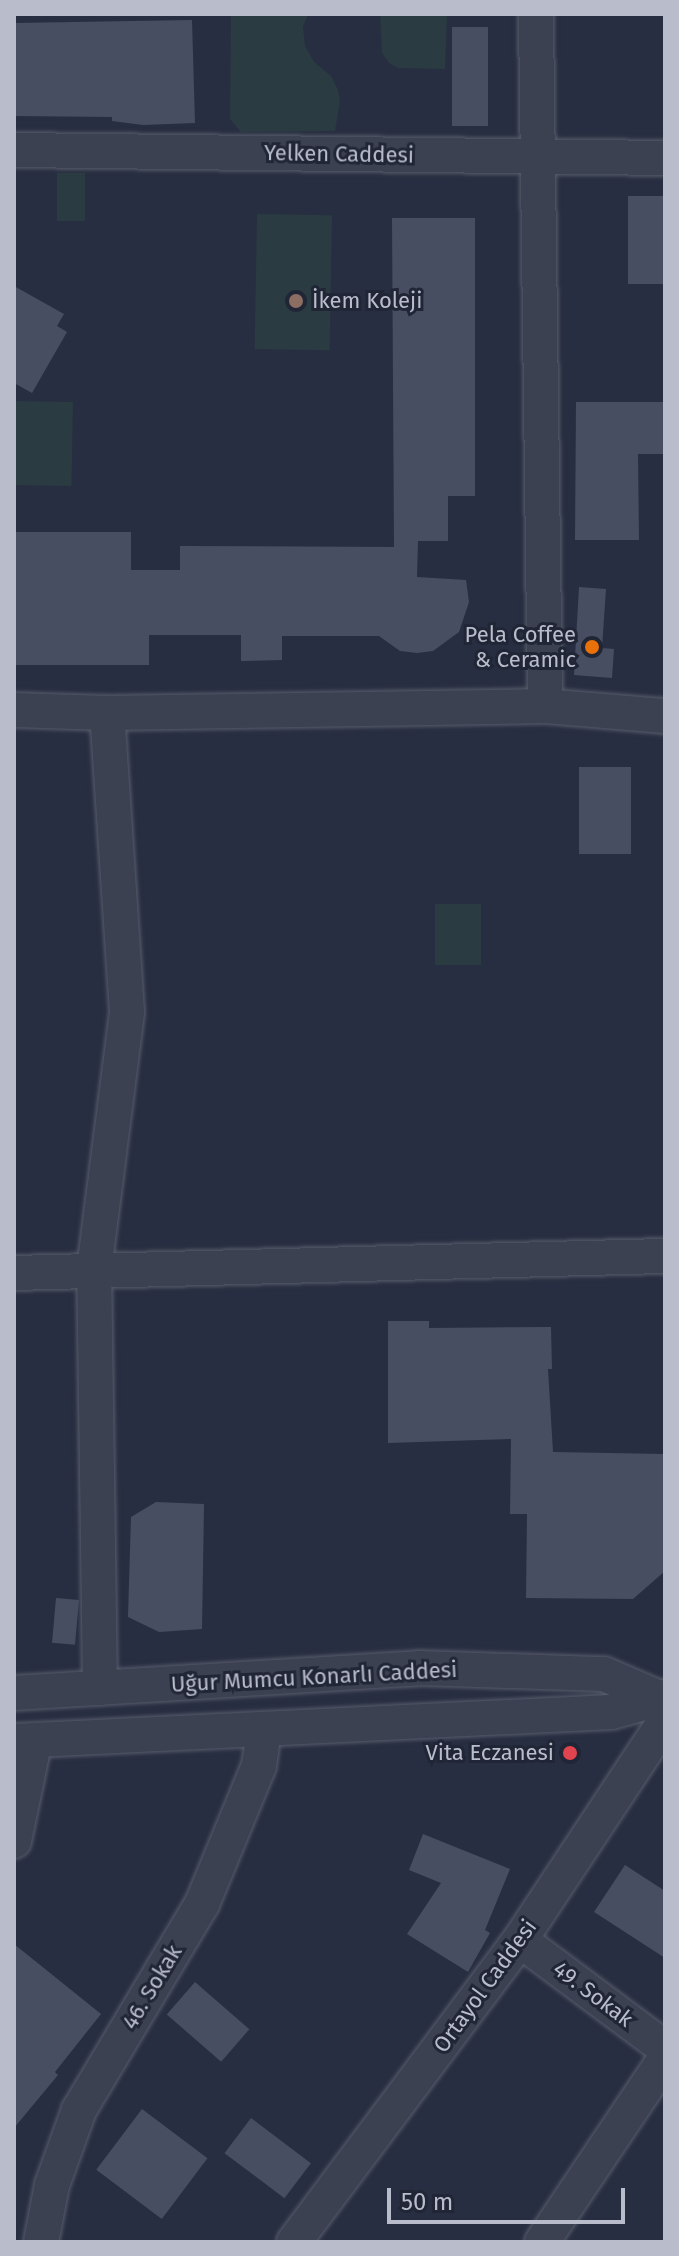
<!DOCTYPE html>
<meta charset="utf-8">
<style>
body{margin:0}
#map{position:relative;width:679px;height:2256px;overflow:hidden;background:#282e41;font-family:"Fira Sans",sans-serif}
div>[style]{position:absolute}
.green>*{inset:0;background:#2a3b42;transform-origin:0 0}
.building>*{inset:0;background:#484e62;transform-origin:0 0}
.roads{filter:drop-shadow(0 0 2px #575c6b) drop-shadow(0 0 2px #575c6b)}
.minor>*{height:34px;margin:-17px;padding:0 17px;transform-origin:17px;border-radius:17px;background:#3c4151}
.dots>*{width:22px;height:22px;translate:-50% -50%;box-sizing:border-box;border:4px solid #212636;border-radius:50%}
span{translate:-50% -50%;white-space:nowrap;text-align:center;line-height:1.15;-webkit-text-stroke:6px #212636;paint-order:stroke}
.street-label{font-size:22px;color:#b9bdcb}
.poi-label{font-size:22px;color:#b9bdcb}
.left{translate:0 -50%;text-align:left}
.right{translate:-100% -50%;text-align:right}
.frame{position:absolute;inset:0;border:16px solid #b9bdcb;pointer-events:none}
.scale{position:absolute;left:387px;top:2188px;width:238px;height:36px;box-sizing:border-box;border:4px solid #b9bdcb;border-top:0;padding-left:10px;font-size:24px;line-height:28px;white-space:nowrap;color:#b9bdcb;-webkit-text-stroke:6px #212636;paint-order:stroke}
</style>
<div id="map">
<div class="green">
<i style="clip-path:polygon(231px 14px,308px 14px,303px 27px,305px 46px,314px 62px,331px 76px,338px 90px,340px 101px,335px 131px,241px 132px,230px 119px)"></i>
<i style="clip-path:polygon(380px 14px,447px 14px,445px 69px,398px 68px,389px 63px,382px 53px)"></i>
<i style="left:85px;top:173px;width:48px;height:28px;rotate:90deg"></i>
<i style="left:257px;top:214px;width:75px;height:135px;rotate:1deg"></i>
<i style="left:14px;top:401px;width:59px;height:84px;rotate:1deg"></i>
<i style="left:435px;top:904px;width:46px;height:61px"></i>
</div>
<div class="building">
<i style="clip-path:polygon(192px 20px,195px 123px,143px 125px,112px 121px,112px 117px,14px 116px,14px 23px)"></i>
<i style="left:452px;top:27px;width:36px;height:99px"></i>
<i style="left:628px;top:196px;width:37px;height:88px"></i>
<i style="clip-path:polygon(392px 218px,475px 218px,475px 496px,448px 496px,448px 541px,418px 541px,417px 577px,466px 580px,469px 602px,459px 632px,433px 651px,417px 653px,400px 651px,379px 636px,282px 636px,282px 660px,241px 661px,241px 635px,149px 635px,149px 665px,14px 665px,14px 532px,131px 532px,131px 570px,180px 570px,180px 546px,394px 547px)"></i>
<i style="clip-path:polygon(14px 286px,64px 314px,57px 326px,67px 332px,32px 393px,14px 383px)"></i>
<i style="clip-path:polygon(576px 402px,665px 402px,665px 454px,638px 454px,639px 540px,575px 540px)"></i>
<i style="clip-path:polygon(579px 587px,606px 589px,602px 648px,614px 649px,612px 678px,574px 675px)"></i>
<i style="left:579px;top:767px;width:52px;height:87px"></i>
<i style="clip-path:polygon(388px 1321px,429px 1321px,429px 1328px,551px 1327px,552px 1369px,548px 1369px,553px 1452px,665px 1454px,665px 1571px,633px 1599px,526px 1598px,527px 1514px,510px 1514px,511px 1439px,388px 1443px)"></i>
<i style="clip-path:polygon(156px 1502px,204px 1504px,202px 1629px,159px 1632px,128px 1617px,131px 1517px)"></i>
<i style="left:56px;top:1598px;width:23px;height:45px;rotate:5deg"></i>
<i style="clip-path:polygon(423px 1834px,510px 1869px,485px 1930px,490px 1933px,468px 1972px,407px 1934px,441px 1883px,409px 1870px)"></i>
<i style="clip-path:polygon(625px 1865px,665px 1891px,665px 1958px,594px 1912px)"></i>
<i style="clip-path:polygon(14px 1944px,101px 2014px,55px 2072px,58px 2075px,14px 2128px)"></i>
<i style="left:195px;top:1982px;width:72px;height:43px;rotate:41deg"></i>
<i style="left:142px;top:2109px;width:82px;height:76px;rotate:37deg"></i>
<i style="left:251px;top:2118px;width:75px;height:44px;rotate:37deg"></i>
</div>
<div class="roads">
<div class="minor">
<i style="left:14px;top:150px;width:651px;rotate:0.7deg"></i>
<i style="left:545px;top:706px;width:120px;rotate:4.8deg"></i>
<i style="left:14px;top:710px;width:93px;rotate:1.8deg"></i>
<i style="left:107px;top:713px;width:438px;rotate:-0.9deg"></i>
<i style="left:545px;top:706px;width:692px;rotate:-90.75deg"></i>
<i style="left:14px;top:1273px;width:651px;rotate:-1.5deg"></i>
<i style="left:100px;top:1688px;width:418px;rotate:-90.8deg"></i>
<i style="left:94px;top:1270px;width:260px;rotate:-82.7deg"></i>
<i style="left:127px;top:1012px;width:300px;rotate:-93.8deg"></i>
<i style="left:14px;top:1693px;width:406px;rotate:-3.5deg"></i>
<i style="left:419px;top:1668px;width:185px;rotate:1.9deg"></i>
<i style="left:604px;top:1674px;width:58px;rotate:23.5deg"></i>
<i style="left:14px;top:1741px;width:598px;rotate:-2.78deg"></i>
<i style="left:611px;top:1712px;width:56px;rotate:-15.5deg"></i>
<i style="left:14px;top:1841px;width:103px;rotate:-78.3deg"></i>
<i style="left:520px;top:1940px;width:181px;rotate:36.7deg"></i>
<i style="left:41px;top:2242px;width:58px;rotate:-79.1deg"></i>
<i style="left:52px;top:2185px;width:80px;rotate:-70.2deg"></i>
<i style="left:79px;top:2110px;width:240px;rotate:-59.2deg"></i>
<i style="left:202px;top:1904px;width:149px;rotate:-67.6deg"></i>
<i style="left:259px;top:1766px;width:35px;rotate:-82deg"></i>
<i style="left:294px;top:2242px;width:377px;rotate:-53.2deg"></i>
<i style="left:520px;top:1940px;width:263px;rotate:-56.5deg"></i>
<i style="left:542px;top:2242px;width:220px;rotate:-56.1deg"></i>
</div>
</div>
<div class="dots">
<i style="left:296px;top:301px;background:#8d6e63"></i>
<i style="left:592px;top:647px;background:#e8710a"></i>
<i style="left:570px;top:1753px;background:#e0444e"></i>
</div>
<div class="street-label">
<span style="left:339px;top:154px;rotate:1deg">Yelken Caddesi</span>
<span style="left:314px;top:1677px;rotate:-3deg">Uğur Mumcu Konarlı Caddesi</span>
<span style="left:485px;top:1986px;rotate:-54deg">Ortayol Caddesi</span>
<span style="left:152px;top:1987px;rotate:-59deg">46. Sokak</span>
<span style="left:593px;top:1994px;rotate:37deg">49. Sokak</span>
</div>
<div class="poi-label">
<span class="left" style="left:312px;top:301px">İkem Koleji</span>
<span class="right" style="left:576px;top:647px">Pela Coffee<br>&amp; Ceramic</span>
<span class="right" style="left:554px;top:1753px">Vita Eczanesi</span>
</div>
<div class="frame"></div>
<div class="scale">50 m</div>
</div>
